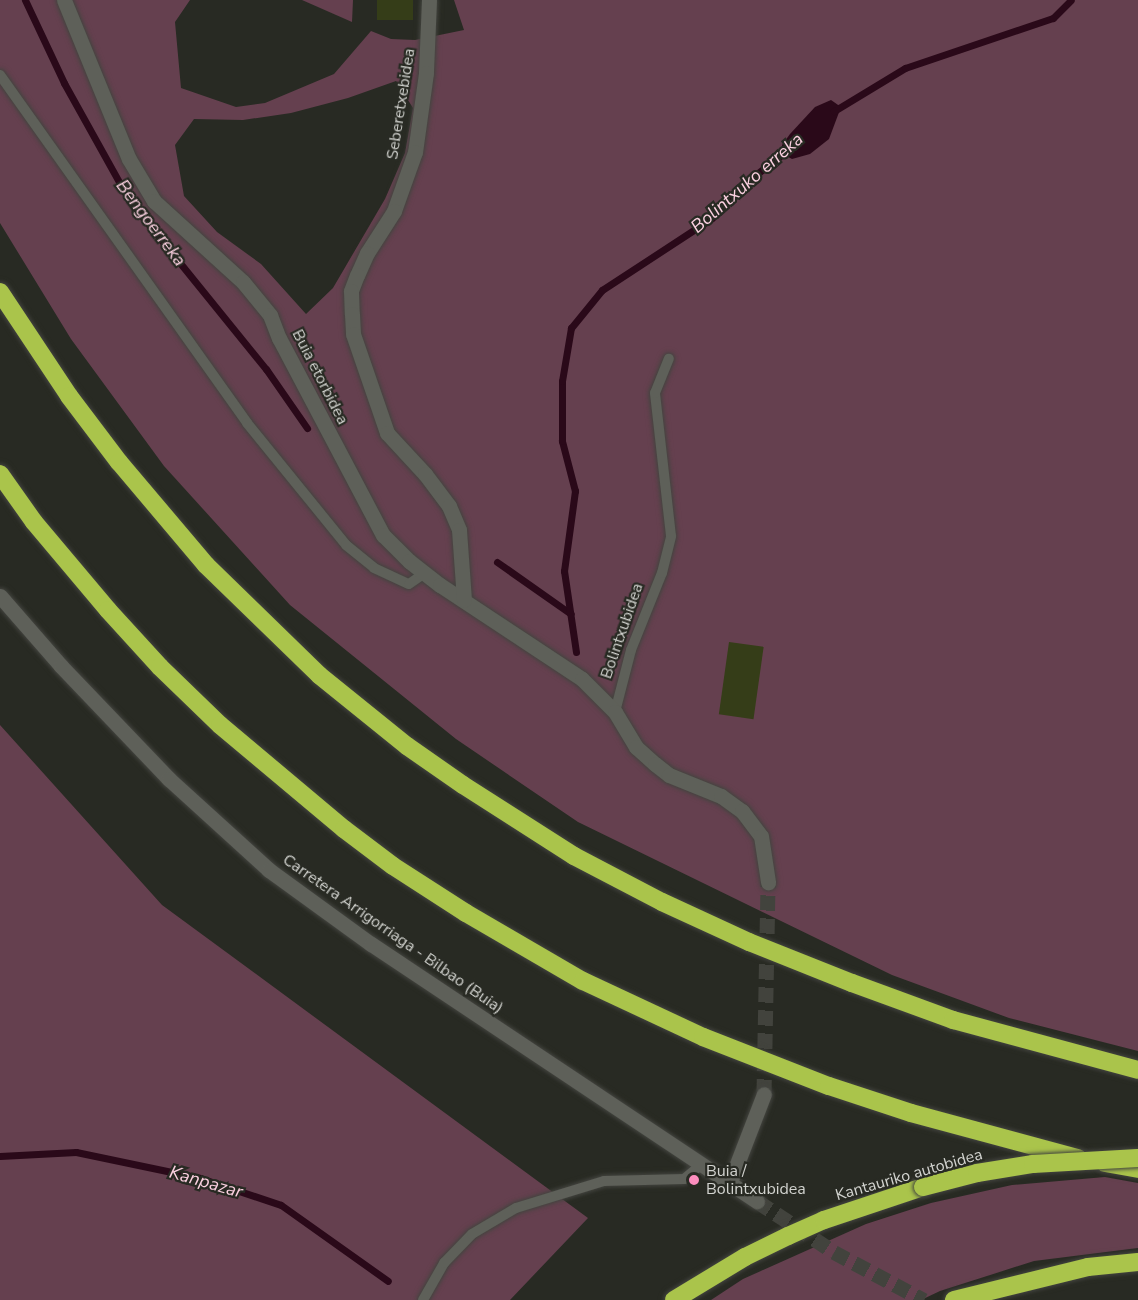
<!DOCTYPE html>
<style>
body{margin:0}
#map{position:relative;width:1138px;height:1300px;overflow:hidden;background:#282a23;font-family:"Nunito Sans",sans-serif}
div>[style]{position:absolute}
.green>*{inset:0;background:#65404f}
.water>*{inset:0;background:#2a0919}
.stream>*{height:7px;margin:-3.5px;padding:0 3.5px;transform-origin:3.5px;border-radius:3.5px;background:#2a0919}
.building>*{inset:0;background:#353d18;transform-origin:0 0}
.street-tunnel>*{height:15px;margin-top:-7.5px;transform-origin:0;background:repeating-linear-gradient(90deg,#42433d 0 15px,transparent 0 23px)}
.secondary-tunnel>*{height:15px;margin-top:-7.5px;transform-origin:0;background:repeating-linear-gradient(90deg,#42433d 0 15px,transparent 0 23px)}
.roads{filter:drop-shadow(0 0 2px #43443f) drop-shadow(0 0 2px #43443f)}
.lane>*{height:10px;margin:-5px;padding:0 5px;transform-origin:5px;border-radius:5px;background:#5e6059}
.street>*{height:15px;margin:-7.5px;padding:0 7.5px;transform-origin:7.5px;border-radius:7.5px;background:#5e6059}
.secondary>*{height:15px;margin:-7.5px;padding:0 7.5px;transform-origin:7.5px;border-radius:7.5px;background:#5e6059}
.highway>*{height:18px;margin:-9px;padding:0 9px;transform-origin:9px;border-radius:9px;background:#aac44b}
.bridges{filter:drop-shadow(0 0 2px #43443f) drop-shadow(0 0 2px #43443f)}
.highway-bridge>*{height:18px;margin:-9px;padding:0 9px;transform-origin:9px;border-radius:9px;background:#aac44b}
.dots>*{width:16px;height:16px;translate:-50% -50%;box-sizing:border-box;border:3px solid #282a23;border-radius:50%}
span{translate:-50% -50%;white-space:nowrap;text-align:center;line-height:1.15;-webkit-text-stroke:4.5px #282a23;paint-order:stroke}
.street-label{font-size:16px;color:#d2d3cf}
.poi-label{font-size:16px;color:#d2d3cf}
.left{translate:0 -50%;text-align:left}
.water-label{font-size:18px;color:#fcd1e1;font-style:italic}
</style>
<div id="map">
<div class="green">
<i style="clip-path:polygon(evenodd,0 0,190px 0,175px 22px,181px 88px,236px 107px,265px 103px,334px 74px,371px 31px,391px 39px,415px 40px,464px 30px,454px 0,1138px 0,1138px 1051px,1009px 1018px,892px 975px,578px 822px,456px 739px,290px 605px,164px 466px,71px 339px,0 223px,0 0,396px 81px,413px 108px,405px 153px,385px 199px,333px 288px,306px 314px,261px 264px,217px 232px,184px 196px,175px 145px,194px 119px,243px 120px,291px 113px,348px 98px,396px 81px)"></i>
<i style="clip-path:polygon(302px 0,353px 0,352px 22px)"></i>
<i style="clip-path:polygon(0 725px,162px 905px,588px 1218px,510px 1300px,0 1300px)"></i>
<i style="clip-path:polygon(1105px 1177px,1138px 1183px,1138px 1248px,1034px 1261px,940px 1291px,921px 1300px,711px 1300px,743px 1279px,866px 1224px,931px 1203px,1012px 1185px)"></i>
</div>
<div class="water">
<i style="clip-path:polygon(831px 100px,841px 107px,829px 139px,810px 154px,792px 159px,783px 154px,782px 145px,790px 134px,815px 107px)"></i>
</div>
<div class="stream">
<i style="left:25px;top:0;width:92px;rotate:64.8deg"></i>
<i style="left:64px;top:83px;width:134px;rotate:60.9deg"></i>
<i style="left:129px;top:200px;width:218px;rotate:51deg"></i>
<i style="left:266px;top:369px;width:72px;rotate:55.2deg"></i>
<i style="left:834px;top:111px;width:83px;rotate:-31.2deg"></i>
<i style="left:905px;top:68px;width:156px;rotate:-18.7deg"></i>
<i style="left:1053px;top:18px;width:25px;rotate:-45deg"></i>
<i style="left:497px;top:562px;width:90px;rotate:35.1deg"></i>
<i style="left:576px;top:652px;width:82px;rotate:-98.4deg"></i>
<i style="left:564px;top:571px;width:81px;rotate:-82.2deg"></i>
<i style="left:575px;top:491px;width:52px;rotate:-104.6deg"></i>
<i style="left:562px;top:441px;width:60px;rotate:-90deg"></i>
<i style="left:562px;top:381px;width:54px;rotate:-80.4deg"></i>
<i style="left:571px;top:328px;width:49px;rotate:-50.8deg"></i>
<i style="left:602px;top:290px;width:131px;rotate:-33.2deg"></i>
<i style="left:712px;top:218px;width:37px;rotate:-49deg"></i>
<i style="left:736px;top:190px;width:67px;rotate:-37.7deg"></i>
<i style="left:0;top:1156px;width:76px;rotate:-3deg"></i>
<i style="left:76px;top:1152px;width:127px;rotate:11.8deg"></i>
<i style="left:200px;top:1178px;width:85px;rotate:18.4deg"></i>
<i style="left:281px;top:1205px;width:131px;rotate:35.4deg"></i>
</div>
<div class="building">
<i style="left:377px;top:0;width:36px;height:20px"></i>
<i style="left:729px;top:642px;width:35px;height:73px;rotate:8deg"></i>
</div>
<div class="street-tunnel">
<i style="left:764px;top:1094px;width:212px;rotate:-88.9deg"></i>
</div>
<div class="secondary-tunnel">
<i style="left:757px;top:1201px;width:92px;rotate:33.5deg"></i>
<i style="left:834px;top:1252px;width:102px;rotate:28.1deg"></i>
</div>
<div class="roads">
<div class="lane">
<i style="left:0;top:75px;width:427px;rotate:54.6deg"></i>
<i style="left:247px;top:423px;width:157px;rotate:50.9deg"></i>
<i style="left:346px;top:545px;width:36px;rotate:39deg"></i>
<i style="left:374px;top:568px;width:38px;rotate:25deg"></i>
<i style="left:409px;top:584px;width:19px;rotate:-35deg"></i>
<i style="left:615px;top:712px;width:64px;rotate:-75.5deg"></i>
<i style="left:631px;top:650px;width:83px;rotate:-68.1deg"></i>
<i style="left:662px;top:573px;width:38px;rotate:-76deg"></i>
<i style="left:671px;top:536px;width:144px;rotate:-96.4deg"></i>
<i style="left:655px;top:393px;width:37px;rotate:-68deg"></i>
<i style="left:423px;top:1300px;width:43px;rotate:-60.4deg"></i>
<i style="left:444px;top:1263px;width:40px;rotate:-46deg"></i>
<i style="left:472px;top:1234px;width:51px;rotate:-30.6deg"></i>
<i style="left:516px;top:1208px;width:92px;rotate:-17.1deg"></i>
<i style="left:604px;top:1181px;width:80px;rotate:-1.4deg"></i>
<i style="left:684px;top:1179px;width:23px;rotate:-40deg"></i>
</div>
<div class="street">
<i style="left:64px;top:0;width:172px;rotate:67.8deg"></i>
<i style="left:129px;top:159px;width:49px;rotate:59.2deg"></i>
<i style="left:154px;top:201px;width:120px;rotate:42.3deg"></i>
<i style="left:243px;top:282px;width:43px;rotate:50.7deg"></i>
<i style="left:270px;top:315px;width:25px;rotate:69deg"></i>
<i style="left:279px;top:338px;width:223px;rotate:62.2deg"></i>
<i style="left:383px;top:535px;width:37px;rotate:45deg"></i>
<i style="left:409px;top:561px;width:39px;rotate:38deg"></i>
<i style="left:440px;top:585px;width:170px;rotate:33.5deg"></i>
<i style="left:582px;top:679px;width:47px;rotate:45deg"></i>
<i style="left:615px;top:712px;width:41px;rotate:59deg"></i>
<i style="left:636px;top:747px;width:25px;rotate:42deg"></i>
<i style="left:655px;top:764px;width:18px;rotate:38deg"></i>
<i style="left:669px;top:775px;width:56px;rotate:22deg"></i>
<i style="left:721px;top:796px;width:26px;rotate:36deg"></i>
<i style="left:742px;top:811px;width:31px;rotate:53deg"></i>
<i style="left:761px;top:836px;width:47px;rotate:81.3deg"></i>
<i style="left:429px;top:0;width:73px;rotate:92.4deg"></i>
<i style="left:426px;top:73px;width:80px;rotate:97.9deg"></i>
<i style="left:415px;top:152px;width:63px;rotate:109.6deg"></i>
<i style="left:394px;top:211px;width:50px;rotate:122.7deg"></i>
<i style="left:367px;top:253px;width:24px;rotate:114deg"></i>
<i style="left:357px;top:275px;width:17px;rotate:111deg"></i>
<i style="left:351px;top:291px;width:23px;rotate:88deg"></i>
<i style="left:352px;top:314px;width:20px;rotate:87deg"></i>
<i style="left:353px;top:334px;width:105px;rotate:71deg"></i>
<i style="left:387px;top:433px;width:56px;rotate:47.2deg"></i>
<i style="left:425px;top:474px;width:40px;rotate:53deg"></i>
<i style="left:449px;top:506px;width:26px;rotate:67deg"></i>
<i style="left:459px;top:530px;width:70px;rotate:85.9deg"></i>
<i style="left:730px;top:1182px;width:94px;rotate:-68.9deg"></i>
</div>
<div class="secondary">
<i style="left:0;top:596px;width:93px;rotate:48.9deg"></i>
<i style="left:61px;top:666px;width:156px;rotate:46.3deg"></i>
<i style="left:169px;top:779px;width:135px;rotate:42.3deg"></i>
<i style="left:269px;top:870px;width:126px;rotate:36deg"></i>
<i style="left:371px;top:944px;width:464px;rotate:33.7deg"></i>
</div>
<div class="highway">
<i style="left:0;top:292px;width:125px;rotate:56.4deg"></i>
<i style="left:69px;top:396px;width:83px;rotate:52.9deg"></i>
<i style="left:119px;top:462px;width:135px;rotate:49.8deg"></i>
<i style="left:206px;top:565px;width:158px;rotate:44.2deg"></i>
<i style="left:319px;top:675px;width:113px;rotate:38.9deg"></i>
<i style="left:407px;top:746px;width:68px;rotate:34.9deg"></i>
<i style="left:463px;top:785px;width:132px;rotate:32.6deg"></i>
<i style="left:574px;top:856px;width:99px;rotate:27.6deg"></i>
<i style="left:662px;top:902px;width:96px;rotate:24.7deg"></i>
<i style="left:749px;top:942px;width:111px;rotate:21.7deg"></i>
<i style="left:852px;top:983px;width:108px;rotate:20.1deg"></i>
<i style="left:953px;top:1020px;width:192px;rotate:15.1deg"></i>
<i style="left:0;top:474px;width:59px;rotate:54.7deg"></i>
<i style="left:34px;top:522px;width:115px;rotate:49.9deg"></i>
<i style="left:108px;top:610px;width:77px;rotate:47.6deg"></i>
<i style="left:160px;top:667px;width:83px;rotate:44deg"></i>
<i style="left:220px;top:725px;width:162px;rotate:40deg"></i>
<i style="left:344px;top:829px;width:61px;rotate:37.1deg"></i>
<i style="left:393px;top:866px;width:87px;rotate:32.8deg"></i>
<i style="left:466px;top:913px;width:135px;rotate:30.2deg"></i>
<i style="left:583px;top:981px;width:132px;rotate:25deg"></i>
<i style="left:703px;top:1037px;width:135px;rotate:21.3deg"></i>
<i style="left:829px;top:1086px;width:86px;rotate:18.2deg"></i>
<i style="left:911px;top:1113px;width:173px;rotate:15.1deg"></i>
<i style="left:1105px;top:1163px;width:34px;rotate:10deg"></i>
<i style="left:674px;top:1300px;width:83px;rotate:-31.2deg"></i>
<i style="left:745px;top:1257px;width:48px;rotate:-26deg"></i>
<i style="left:788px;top:1236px;width:39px;rotate:-24deg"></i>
<i style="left:824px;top:1220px;width:104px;rotate:-18.4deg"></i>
<i style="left:954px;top:1300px;width:138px;rotate:-13.8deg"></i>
<i style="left:1088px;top:1267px;width:50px;rotate:-5.7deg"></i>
</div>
</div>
<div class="bridges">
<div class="highway-bridge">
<i style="left:923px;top:1187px;width:56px;rotate:-14.5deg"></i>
<i style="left:977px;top:1173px;width:57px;rotate:-9.1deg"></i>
<i style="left:1033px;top:1164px;width:105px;rotate:-3.3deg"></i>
</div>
</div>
<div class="dots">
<i style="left:694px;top:1180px;background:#fd8ebe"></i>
</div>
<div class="street-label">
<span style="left:401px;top:104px;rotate:-81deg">Seberetxebidea</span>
<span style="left:320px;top:377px;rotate:63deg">Buia etorbidea</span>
<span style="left:622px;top:631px;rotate:-71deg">Bolintxubidea</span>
<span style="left:393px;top:934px;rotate:35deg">Carretera Arrigorriaga - Bilbao (Buia)</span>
<span style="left:909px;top:1175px;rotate:-16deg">Kantauriko autobidea</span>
</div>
<div class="poi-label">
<span class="left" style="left:706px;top:1180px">Buia /<br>Bolintxubidea</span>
</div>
<div class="water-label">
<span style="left:747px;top:183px;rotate:-41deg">Bolintxuko erreka</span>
<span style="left:151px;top:223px;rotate:53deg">Bengoerreka</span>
<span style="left:206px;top:1182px;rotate:16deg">Kanpazar</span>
</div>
</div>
